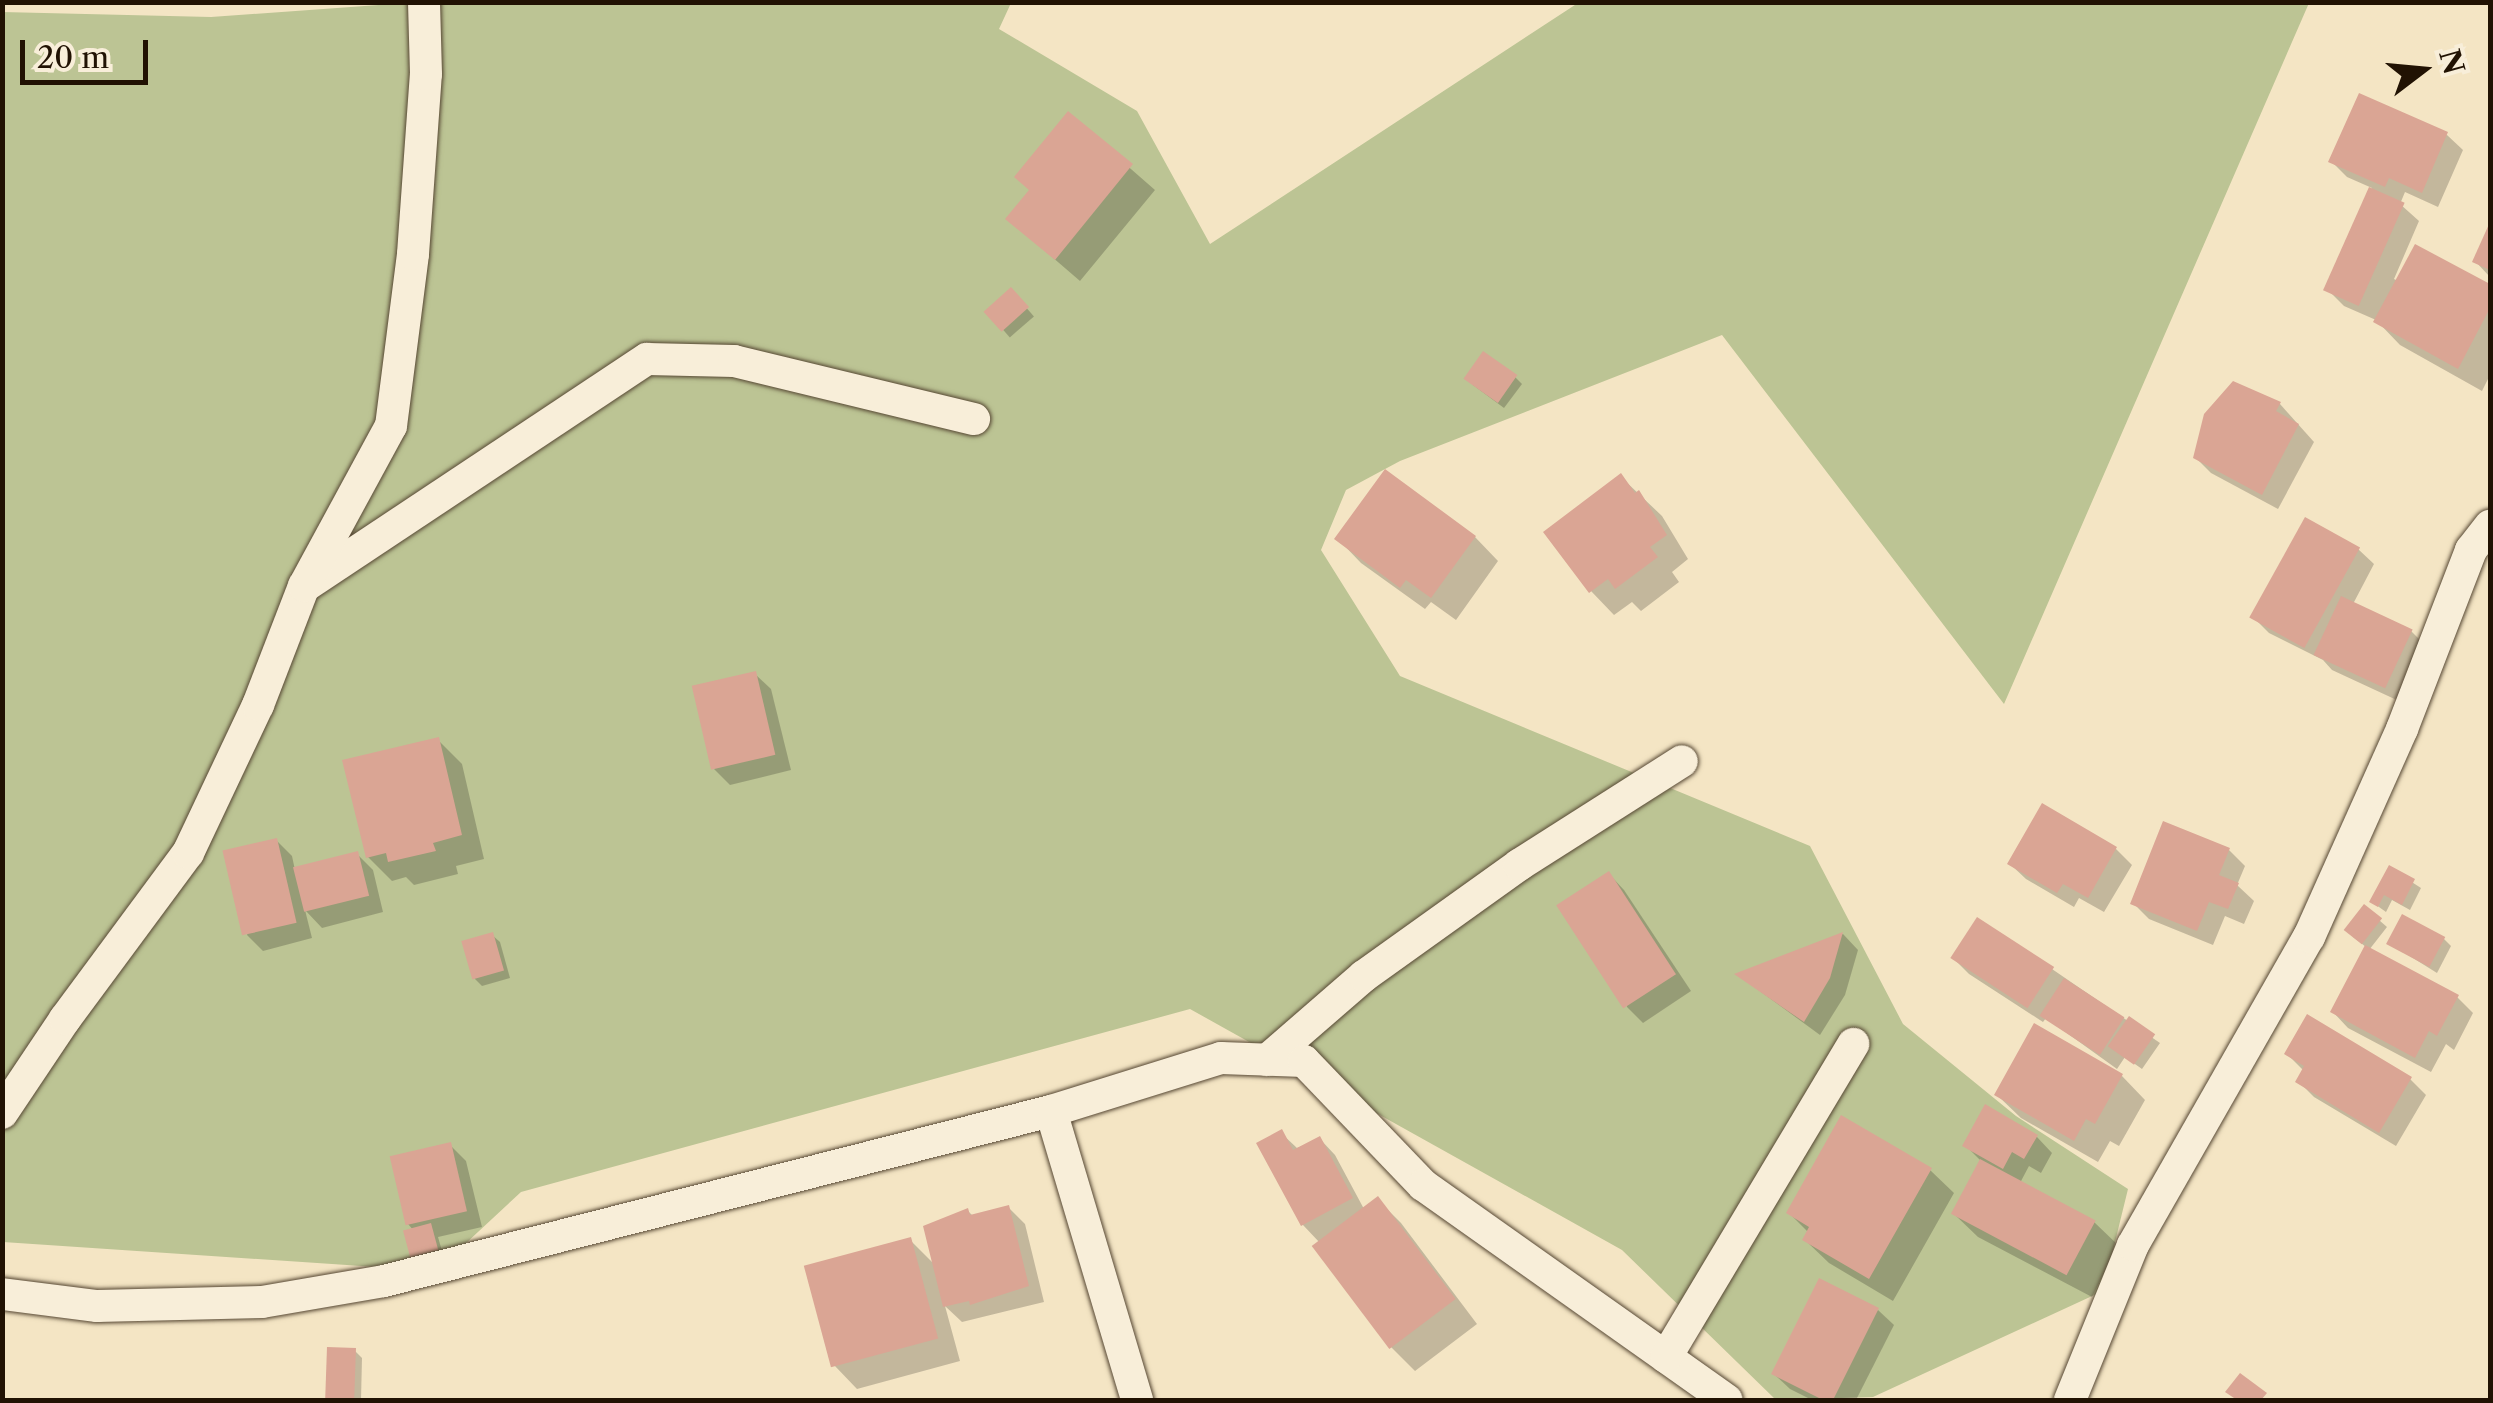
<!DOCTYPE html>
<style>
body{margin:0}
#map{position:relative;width:2493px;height:1403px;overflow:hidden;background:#f4e5c4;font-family:"Libre Caslon Text",serif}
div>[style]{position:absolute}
.green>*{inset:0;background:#bcc494}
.shadow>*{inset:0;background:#0003;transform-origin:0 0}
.building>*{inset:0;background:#daa594;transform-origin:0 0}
.roads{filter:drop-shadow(0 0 2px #564733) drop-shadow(0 0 2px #564733)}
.minor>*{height:32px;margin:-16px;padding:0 16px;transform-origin:16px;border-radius:16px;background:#f8eed9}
span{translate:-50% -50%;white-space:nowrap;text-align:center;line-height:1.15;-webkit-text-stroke:8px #f8eed9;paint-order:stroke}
.frame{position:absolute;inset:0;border:5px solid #211203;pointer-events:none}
.north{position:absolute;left:2373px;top:20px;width:100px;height:100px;-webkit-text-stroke:8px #f8eed9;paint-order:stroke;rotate:74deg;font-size:28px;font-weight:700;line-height:40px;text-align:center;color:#211203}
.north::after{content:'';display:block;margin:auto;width:35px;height:45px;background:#211203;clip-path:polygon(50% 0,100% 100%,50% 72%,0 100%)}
.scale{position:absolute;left:20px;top:40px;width:128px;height:45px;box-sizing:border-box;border:5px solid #211203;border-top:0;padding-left:12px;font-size:30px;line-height:35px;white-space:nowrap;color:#211203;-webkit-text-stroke:8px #f8eed9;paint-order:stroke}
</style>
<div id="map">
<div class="green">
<i style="clip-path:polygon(420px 2px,1011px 3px,999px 29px,1137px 111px,1210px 244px,1578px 3px,2309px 3px,2004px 704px,1722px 335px,1400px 461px,1346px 490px,1321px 550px,1400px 676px,1810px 846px,1903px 1024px,2016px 1116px,2128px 1189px,2103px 1291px,1873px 1397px,1776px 1400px,1622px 1250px,1190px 1009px,521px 1192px,436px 1271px,3px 1242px,2px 12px,211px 17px)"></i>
</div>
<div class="shadow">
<i style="clip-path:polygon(1068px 114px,1155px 190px,1080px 281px,1008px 219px,1031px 191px)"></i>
<i style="clip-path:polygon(2447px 135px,2463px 150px,2438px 207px,2405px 192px,2400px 204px,2419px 221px,2394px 279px,2398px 281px,2416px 247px,2490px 287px,2490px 375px,2482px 391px,2400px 345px,2376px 320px,2344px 306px,2328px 290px,2372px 188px,2347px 177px,2331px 161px)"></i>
<i style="clip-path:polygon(2490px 228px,2490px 277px,2475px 261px)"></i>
<i style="left:1011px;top:290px;width:35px;height:32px;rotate:49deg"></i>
<i style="clip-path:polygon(1515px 377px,1522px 384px,1504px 408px,1473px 385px)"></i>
<i style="clip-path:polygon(2234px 384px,2280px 404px,2314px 442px,2278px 509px,2211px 473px,2195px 457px)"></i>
<i style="clip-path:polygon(1621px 477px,1662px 516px,1688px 559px,1672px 572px,1679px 582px,1641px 611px,1632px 602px,1614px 615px,1591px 591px)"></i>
<i style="clip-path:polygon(1475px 537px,1498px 561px,1456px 620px,1431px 602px,1425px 609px,1361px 563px,1338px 539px)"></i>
<i style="clip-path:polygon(2358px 549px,2374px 564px,2353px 604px,2411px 631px,2427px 647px,2401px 702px,2332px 670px,2323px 660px,2269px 633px,2253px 617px)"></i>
<i style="clip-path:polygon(755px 674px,771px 689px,791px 770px,730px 785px,714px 769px)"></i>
<i style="clip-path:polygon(438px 740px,462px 764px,484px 859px,456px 866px,458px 874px,414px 885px,406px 877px,392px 881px,368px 857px)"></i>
<i style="clip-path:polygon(276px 840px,292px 856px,295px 870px,357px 854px,373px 870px,383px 912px,322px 928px,305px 910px,312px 938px,263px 951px,247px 935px)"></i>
<i style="clip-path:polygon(2116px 849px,2132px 865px,2104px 912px,2079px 898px,2074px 907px,2026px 879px,2010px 864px)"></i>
<i style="clip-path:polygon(2229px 850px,2245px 866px,2237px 885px,2254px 901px,2244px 924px,2225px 916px,2213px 945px,2149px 919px,2133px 903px)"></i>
<i style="clip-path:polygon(2390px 868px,2421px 888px,2410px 910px,2392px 900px,2386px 912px,2372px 902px)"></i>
<i style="clip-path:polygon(1609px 874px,1624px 890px,1691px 991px,1643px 1023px,1627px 1007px)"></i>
<i style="clip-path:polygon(2364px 907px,2387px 927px,2369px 950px,2457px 997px,2473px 1013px,2454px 1050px,2446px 1044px,2431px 1072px,2348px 1028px,2333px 1012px,2366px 947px,2353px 937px)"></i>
<i style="clip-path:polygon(1843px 934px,1858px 950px,1845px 995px,1820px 1035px,1738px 975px)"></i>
<i style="clip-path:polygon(492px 935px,500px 942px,510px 978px,482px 986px,474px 978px)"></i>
<i style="clip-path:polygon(2444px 939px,2451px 946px,2437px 973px,2389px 943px)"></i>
<i style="clip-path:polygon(1953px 958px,2052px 969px,2160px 1043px,2142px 1069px,2125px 1057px,2117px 1069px,2046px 1018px,2043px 1022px,1969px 974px)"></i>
<i style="clip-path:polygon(2287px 1054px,2410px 1079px,2426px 1095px,2396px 1146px,2314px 1097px,2298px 1081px,2304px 1071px)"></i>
<i style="clip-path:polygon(2122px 1076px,2145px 1100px,2119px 1146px,2110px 1141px,2098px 1162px,2021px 1118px,1997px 1095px)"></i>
<i style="clip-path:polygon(1985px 1108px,2037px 1137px,2052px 1153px,2041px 1173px,2029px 1166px,2020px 1183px,2094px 1222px,2118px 1245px,2092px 1297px,1978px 1237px,1954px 1214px,1981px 1161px,1965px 1145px)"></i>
<i style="clip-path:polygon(1281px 1133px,1297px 1148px,1320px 1139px,1335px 1155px,1364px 1209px,1377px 1199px,1401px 1223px,1477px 1324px,1415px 1371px,1391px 1347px,1320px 1243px,1303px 1225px)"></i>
<i style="clip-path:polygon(450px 1145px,466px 1161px,482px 1227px,438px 1237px,444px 1258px,420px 1265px,414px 1231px,408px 1224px)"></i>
<i style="clip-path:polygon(1930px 1170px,1954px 1193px,1893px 1301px,1829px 1263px,1805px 1240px,1809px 1233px,1789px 1213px)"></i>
<i style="clip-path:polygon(1009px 1208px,1025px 1224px,1044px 1302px,962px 1322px,945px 1306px,960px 1361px,857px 1389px,834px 1365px,910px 1240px,935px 1265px,968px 1211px,974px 1217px)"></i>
<i style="clip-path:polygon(1878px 1310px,1894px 1325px,1856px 1400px,1812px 1400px,1790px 1389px,1774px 1374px)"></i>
<i style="clip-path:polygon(354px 1350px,362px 1358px,361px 1400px,332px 1400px,329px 1397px)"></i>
</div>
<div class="building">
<i style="clip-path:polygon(2359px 93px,2448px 132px,2422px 193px,2389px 178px,2385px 187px,2328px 162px)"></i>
<i style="clip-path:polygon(1068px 111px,1133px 164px,1055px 260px,1005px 219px,1029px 190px,1014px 177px)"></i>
<i style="left:2369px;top:187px;width:39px;height:113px;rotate:24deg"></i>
<i style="clip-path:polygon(2490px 222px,2490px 270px,2472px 262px)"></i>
<i style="clip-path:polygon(2415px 244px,2490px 284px,2490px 308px,2458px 369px,2373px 322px)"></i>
<i style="left:1011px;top:287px;width:27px;height:37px;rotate:48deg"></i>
<i style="left:1483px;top:351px;width:42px;height:34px;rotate:35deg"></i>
<i style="clip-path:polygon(2233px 381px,2281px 402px,2276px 411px,2299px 424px,2262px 495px,2193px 458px,2204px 414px)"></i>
<i style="clip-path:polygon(1385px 469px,1476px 536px,1431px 598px,1406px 580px,1400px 588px,1334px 539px)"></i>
<i style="clip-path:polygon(1621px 473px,1635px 493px,1639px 490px,1667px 535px,1650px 547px,1658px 557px,1615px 589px,1608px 579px,1589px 593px,1543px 532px)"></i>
<i style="left:2305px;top:517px;width:63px;height:115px;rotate:29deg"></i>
<i style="left:2341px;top:596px;width:79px;height:65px;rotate:25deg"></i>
<i style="left:756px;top:671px;width:86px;height:66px;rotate:77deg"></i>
<i style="clip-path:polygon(439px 737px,462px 835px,433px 843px,436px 851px,388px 862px,386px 853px,366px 858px,342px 760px)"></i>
<i style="clip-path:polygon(2042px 803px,2117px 847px,2088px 898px,2063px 884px,2057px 893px,2007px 864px)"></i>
<i style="clip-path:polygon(2163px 821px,2230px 848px,2219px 875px,2239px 883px,2228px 909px,2209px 902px,2197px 931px,2130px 904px)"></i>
<i style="left:277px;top:838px;width:87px;height:56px;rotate:77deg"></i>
<i style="left:358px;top:851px;width:46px;height:67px;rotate:76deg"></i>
<i style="clip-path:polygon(2389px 865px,2415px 879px,2402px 905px,2384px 895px,2378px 907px,2369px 902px)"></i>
<i style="left:1609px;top:871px;width:123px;height:63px;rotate:57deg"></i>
<i style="left:2364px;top:904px;width:23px;height:33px;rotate:38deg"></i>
<i style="left:2402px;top:914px;width:49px;height:34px;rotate:28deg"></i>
<i style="left:1977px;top:917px;width:92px;height:49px;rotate:33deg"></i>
<i style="left:493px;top:932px;width:40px;height:33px;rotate:74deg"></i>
<i style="clip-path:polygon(1843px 932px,1830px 978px,1804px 1022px,1734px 974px)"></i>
<i style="clip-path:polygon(2365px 945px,2459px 995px,2437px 1036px,2429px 1031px,2415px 1058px,2330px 1012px)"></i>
<i style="left:2064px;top:978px;width:72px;height:45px;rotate:33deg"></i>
<i style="clip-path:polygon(2307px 1014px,2412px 1077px,2379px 1133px,2295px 1082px,2304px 1066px,2284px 1054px)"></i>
<i style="left:2129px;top:1016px;width:32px;height:37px;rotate:35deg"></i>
<i style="clip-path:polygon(2034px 1023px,2123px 1074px,2095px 1124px,2086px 1119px,2074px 1141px,1994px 1095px)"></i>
<i style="clip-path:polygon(1985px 1104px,2038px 1135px,2024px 1159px,2012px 1152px,2003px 1169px,1962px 1146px)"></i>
<i style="clip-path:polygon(1841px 1115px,1932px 1168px,1869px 1279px,1802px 1240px,1809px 1227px,1786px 1213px)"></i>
<i style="clip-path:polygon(1282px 1129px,1293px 1150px,1320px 1136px,1353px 1198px,1301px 1226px,1256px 1143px)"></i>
<i style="left:451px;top:1142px;width:71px;height:63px;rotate:77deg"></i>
<i style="left:1980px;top:1159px;width:131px;height:62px;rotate:28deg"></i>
<i style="left:1378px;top:1196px;width:129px;height:83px;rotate:53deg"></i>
<i style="clip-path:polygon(1009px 1205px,1029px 1286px,970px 1305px,969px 1301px,943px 1307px,923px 1226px,968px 1208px,970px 1215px)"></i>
<i style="left:431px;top:1223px;width:28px;height:29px;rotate:75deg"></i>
<i style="left:911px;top:1237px;width:105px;height:111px;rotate:75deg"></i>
<i style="clip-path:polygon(1819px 1278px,1879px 1308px,1833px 1400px,1823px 1400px,1771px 1374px)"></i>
<i style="left:327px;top:1347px;width:29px;height:51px;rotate:2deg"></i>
<i style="clip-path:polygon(2240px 1373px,2267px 1393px,2261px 1400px,2237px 1400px,2225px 1392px)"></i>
</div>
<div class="roads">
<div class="minor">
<i style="left:308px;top:584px;width:407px;rotate:-33.6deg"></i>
<i style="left:647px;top:359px;width:87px;rotate:1.3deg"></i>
<i style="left:734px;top:361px;width:247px;rotate:13.6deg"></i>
<i style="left:1267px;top:1060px;width:128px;rotate:-40.9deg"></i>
<i style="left:1364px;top:976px;width:191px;rotate:-35.6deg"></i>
<i style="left:1519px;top:865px;width:193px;rotate:-32.5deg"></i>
<i style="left:1051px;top:1111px;width:302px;rotate:73.4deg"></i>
<i style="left:2px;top:1113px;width:113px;rotate:-56.2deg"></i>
<i style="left:65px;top:1019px;width:207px;rotate:-53.5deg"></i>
<i style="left:188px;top:853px;width:164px;rotate:-64.7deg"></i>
<i style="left:258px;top:705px;width:128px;rotate:-68.9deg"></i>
<i style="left:304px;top:586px;width:182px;rotate:-61.5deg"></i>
<i style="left:391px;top:426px;width:173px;rotate:-82.7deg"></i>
<i style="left:413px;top:254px;width:180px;rotate:-85.9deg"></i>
<i style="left:426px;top:74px;width:72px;rotate:-91.6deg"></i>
<i style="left:2px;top:1294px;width:96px;rotate:7.2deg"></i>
<i style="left:97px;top:1306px;width:165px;rotate:-1.4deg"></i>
<i style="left:262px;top:1302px;width:124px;rotate:-9.8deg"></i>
<i style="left:384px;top:1281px;width:688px;rotate:-14.3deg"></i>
<i style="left:1051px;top:1111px;width:178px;rotate:-17.3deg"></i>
<i style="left:1221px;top:1058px;width:83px;rotate:2.1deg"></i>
<i style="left:1304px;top:1061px;width:172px;rotate:46.2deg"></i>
<i style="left:1423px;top:1185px;width:372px;rotate:35.3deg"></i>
<i style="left:1666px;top:1357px;width:365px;rotate:-59.1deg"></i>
<i style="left:2070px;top:1400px;width:167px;rotate:-67.9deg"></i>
<i style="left:2133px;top:1245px;width:355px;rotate:-60.3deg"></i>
<i style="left:2309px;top:937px;width:228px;rotate:-65.9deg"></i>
<i style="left:2402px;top:729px;width:192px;rotate:-68.9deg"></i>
<i style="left:2471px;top:550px;width:31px;rotate:-52deg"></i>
</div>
</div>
<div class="frame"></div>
<div class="north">N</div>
<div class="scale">20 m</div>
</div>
